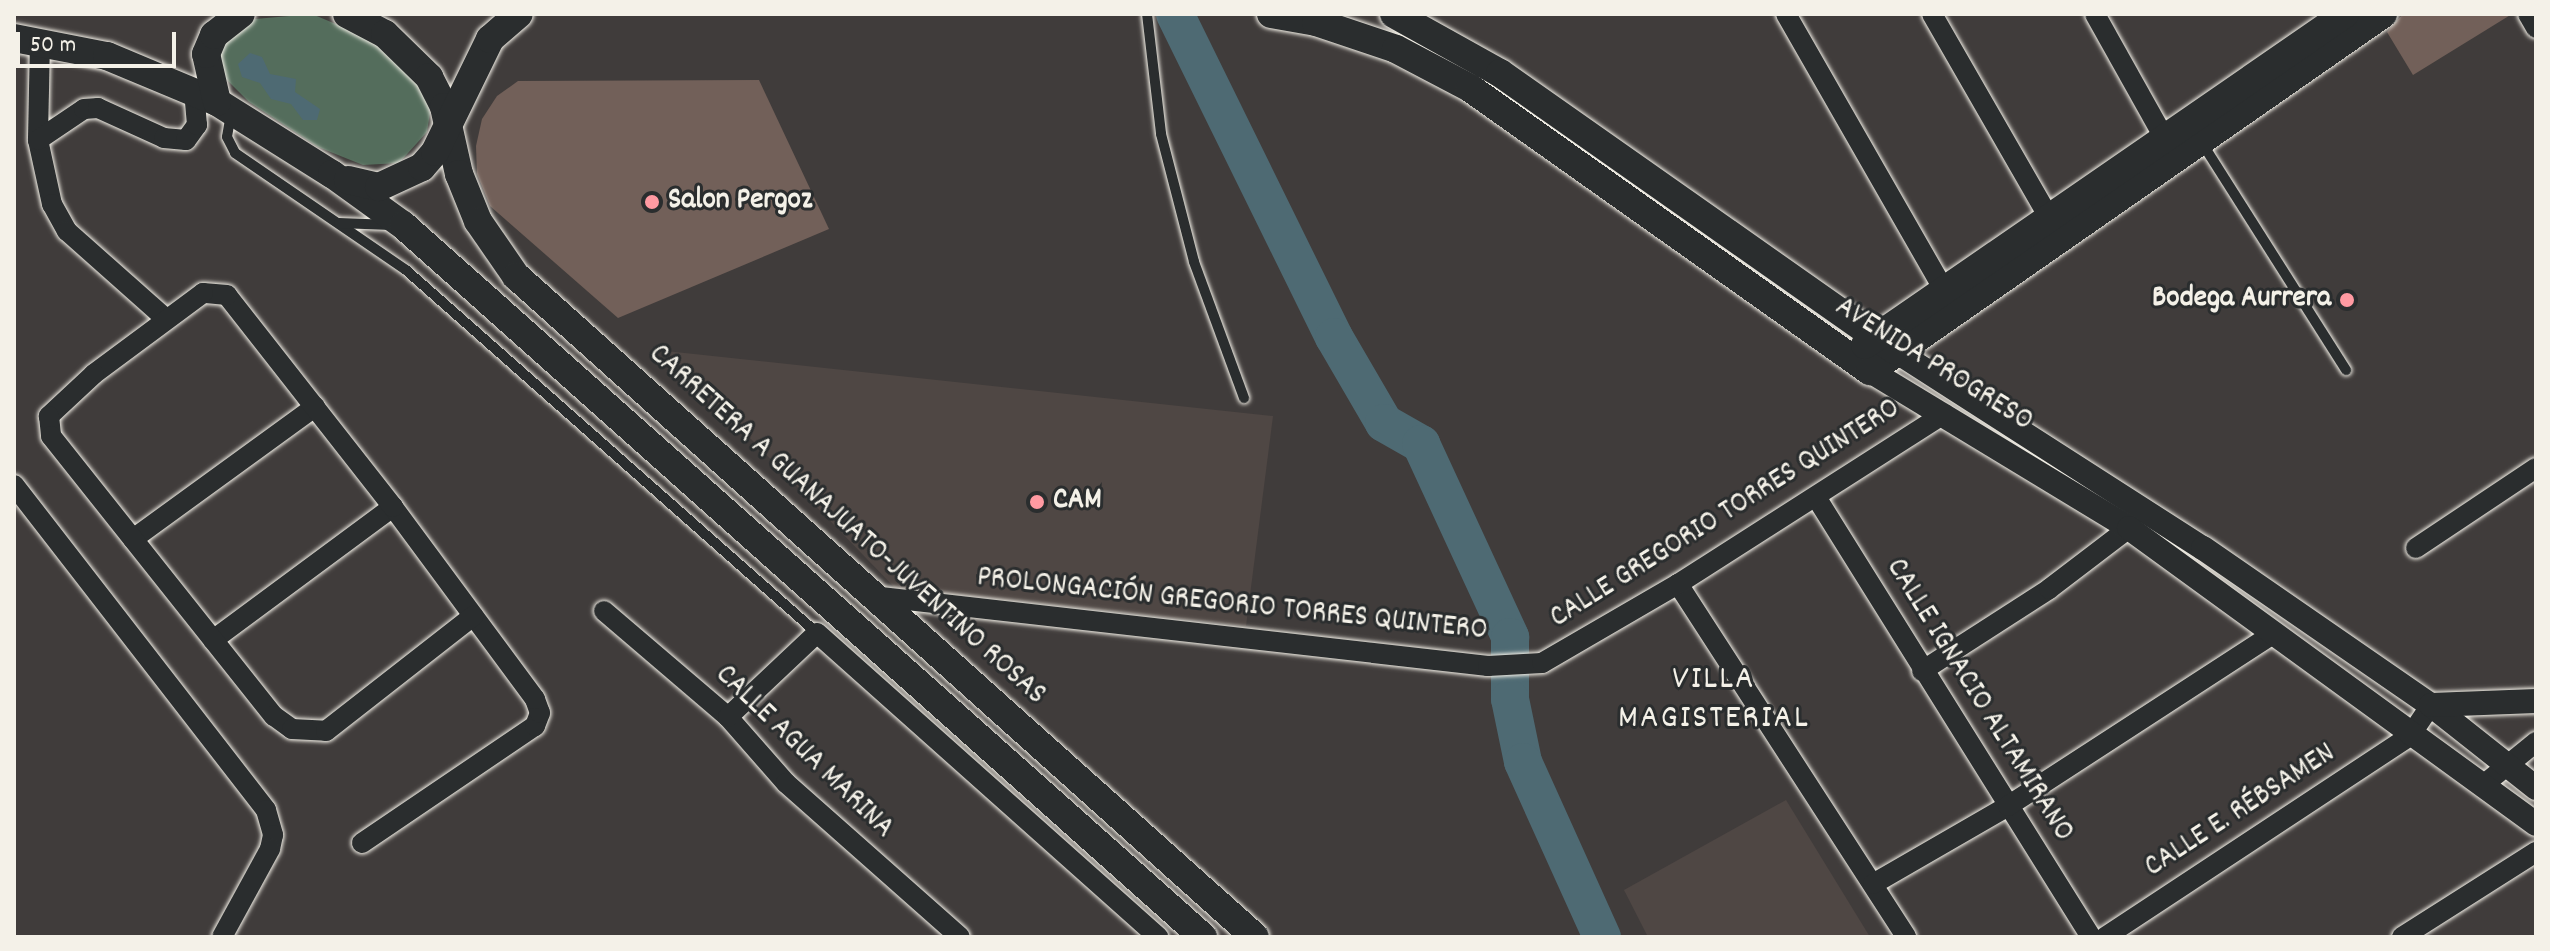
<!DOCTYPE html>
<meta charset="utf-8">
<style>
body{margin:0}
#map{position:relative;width:2550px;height:951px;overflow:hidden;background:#403c3b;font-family:Dekko,sans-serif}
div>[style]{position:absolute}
.built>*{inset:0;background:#4f4744}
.green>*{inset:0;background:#546d5c}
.water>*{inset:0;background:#4e6a73}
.river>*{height:38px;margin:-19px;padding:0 19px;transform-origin:19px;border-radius:19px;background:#4e6a73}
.building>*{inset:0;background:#726059}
.roads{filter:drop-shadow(0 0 2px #f4f1e8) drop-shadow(0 0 2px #f4f1e8)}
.service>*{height:10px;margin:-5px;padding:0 5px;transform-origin:5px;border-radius:5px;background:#2a2d2e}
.minor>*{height:20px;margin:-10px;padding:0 10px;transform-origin:10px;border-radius:10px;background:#2a2d2e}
.tertiary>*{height:24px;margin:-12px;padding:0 12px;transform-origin:12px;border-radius:12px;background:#2a2d2e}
.secondary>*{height:28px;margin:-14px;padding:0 14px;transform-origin:14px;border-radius:14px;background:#2a2d2e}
.dots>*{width:22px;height:22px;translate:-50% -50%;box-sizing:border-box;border:4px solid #2a2d2e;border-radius:50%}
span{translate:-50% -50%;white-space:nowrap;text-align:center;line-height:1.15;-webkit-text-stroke:6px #2a2d2e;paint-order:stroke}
.poi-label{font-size:30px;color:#f4f1e8;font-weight:700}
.left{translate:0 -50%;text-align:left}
.right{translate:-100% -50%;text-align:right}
.street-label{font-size:30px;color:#f4f1e8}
.quarter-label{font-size:34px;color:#f4f1e8;letter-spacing:2px}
.frame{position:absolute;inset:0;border:16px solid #f4f1e8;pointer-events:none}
.scale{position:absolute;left:16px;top:32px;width:160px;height:36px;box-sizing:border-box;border:4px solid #f4f1e8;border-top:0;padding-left:10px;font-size:24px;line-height:28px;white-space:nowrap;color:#f4f1e8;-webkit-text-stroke:6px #2a2d2e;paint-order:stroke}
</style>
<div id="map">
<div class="built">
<i style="clip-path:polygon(666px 351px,1273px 416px,1246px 626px,895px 588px)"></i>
<i style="clip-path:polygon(1786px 800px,1870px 937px,1648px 937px,1624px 890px)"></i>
</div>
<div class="green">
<i style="clip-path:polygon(312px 14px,388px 46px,426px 92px,430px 113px,427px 132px,399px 163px,363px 165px,318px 147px,249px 102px,220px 73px,221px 47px,232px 29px,255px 19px)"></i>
</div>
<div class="water">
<i style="clip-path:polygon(250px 53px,262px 57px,270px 74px,296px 79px,295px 92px,320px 109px,317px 120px,303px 120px,291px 104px,271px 99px,260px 83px,242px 77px,238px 64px)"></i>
</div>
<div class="river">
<i style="left:1175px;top:14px;width:360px;rotate:63.8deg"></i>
<i style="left:1334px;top:337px;width:99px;rotate:59.8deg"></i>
<i style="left:1384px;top:423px;width:43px;rotate:29.6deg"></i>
<i style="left:1421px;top:444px;width:213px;rotate:65.2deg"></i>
<i style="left:1510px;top:637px;width:62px;rotate:90deg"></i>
<i style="left:1510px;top:699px;width:64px;rotate:78.3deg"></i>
<i style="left:1523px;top:762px;width:192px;rotate:65.7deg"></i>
</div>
<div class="building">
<i style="clip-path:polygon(2403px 14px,2512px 14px,2413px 75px,2387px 32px)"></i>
<i style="clip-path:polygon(759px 80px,829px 229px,618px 318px,490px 206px,477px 174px,476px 146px,482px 119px,497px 96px,518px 81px)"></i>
</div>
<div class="roads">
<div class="service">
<i style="left:1147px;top:14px;width:121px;rotate:83.3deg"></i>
<i style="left:1161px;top:134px;width:132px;rotate:75.5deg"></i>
<i style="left:1194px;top:262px;width:145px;rotate:69.8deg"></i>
<i style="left:231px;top:114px;width:23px;rotate:100deg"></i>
<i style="left:227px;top:137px;width:18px;rotate:63deg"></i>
<i style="left:235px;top:153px;width:207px;rotate:34.4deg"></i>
<i style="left:406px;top:270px;width:548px;rotate:41.45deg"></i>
<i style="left:2202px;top:143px;width:269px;rotate:57.6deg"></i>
<i style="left:339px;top:223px;width:52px;rotate:2.2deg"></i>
</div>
<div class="minor">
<i style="left:1786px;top:14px;width:316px;rotate:60.2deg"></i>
<i style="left:1932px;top:14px;width:233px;rotate:60.1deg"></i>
<i style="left:2095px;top:14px;width:156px;rotate:60.8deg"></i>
<i style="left:2528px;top:14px;width:16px;rotate:60deg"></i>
<i style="left:40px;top:42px;width:98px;rotate:91.2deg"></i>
<i style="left:38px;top:140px;width:66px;rotate:77.7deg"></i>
<i style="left:52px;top:204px;width:31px;rotate:61deg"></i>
<i style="left:67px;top:231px;width:132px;rotate:41.6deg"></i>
<i style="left:38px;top:140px;width:55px;rotate:-34deg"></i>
<i style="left:84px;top:109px;width:14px;rotate:-4deg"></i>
<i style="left:98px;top:108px;width:72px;rotate:24.4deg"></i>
<i style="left:164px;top:138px;width:22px;rotate:5deg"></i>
<i style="left:186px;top:140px;width:19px;rotate:-54deg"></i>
<i style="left:197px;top:125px;width:32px;rotate:-95deg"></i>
<i style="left:14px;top:485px;width:411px;rotate:52.2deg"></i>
<i style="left:266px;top:810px;width:26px;rotate:74deg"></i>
<i style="left:273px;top:835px;width:14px;rotate:102deg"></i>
<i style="left:270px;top:849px;width:100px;rotate:118.6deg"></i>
<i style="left:1816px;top:497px;width:519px;rotate:57.99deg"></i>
<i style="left:133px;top:539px;width:225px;rotate:-36deg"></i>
<i style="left:2416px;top:548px;width:144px;rotate:-33.7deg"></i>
<i style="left:1678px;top:584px;width:420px;rotate:57.1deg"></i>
<i style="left:872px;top:596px;width:620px;rotate:6.48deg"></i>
<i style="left:1488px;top:666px;width:54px;rotate:-3.2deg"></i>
<i style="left:1542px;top:663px;width:157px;rotate:-30.2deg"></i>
<i style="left:1678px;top:584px;width:316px;rotate:-32.6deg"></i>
<i style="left:604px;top:611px;width:163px;rotate:40.5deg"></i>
<i style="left:728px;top:717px;width:88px;rotate:48.7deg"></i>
<i style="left:786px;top:783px;width:232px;rotate:41.5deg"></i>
<i style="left:213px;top:640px;width:224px;rotate:-36.5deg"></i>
<i style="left:1922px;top:671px;width:151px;rotate:-32.8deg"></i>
<i style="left:2049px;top:589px;width:101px;rotate:-37.3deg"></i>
<i style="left:728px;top:717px;width:122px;rotate:-43.3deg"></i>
<i style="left:817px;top:633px;width:457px;rotate:41.7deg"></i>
<i style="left:2482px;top:786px;width:70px;rotate:-39.2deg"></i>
<i style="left:362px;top:843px;width:209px;rotate:-34.1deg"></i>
<i style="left:535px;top:726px;width:14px;rotate:-69deg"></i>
<i style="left:540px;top:713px;width:15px;rotate:-110deg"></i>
<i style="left:535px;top:699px;width:239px;rotate:-126.5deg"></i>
<i style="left:393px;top:507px;width:269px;rotate:-128.1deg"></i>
<i style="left:227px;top:295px;width:24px;rotate:-175deg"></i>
<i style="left:203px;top:293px;width:136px;rotate:143.4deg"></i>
<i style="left:94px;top:374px;width:62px;rotate:137deg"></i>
<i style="left:49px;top:416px;width:20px;rotate:84deg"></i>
<i style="left:51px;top:436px;width:358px;rotate:51.5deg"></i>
<i style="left:274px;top:716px;width:22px;rotate:36deg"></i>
<i style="left:292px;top:729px;width:34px;rotate:3deg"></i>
<i style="left:326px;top:731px;width:187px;rotate:-38deg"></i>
<i style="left:1873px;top:884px;width:156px;rotate:-30deg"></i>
<i style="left:2008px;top:806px;width:317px;rotate:-33deg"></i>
<i style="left:2105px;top:937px;width:365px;rotate:-33.4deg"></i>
<i style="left:2410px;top:736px;width:37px;rotate:-56deg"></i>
<i style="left:2402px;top:937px;width:159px;rotate:-32.4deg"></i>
</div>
<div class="tertiary">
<i style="left:1894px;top:350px;width:367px;rotate:32.7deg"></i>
<i style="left:2203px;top:548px;width:277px;rotate:34.6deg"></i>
<i style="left:2431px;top:705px;width:134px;rotate:38.3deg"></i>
<i style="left:1870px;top:371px;width:303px;rotate:31.2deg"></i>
<i style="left:2129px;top:528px;width:503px;rotate:36.03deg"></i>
<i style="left:2431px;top:705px;width:105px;rotate:-2.2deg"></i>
</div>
<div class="secondary">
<i style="left:347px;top:14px;width:43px;rotate:27.8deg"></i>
<i style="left:385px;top:34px;width:62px;rotate:44.3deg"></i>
<i style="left:429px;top:77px;width:34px;rotate:63deg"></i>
<i style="left:444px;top:107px;width:69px;rotate:77.4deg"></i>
<i style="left:459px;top:174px;width:51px;rotate:68deg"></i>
<i style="left:478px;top:221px;width:67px;rotate:55.4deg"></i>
<i style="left:516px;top:276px;width:991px;rotate:41.81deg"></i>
<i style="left:1271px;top:14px;width:46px;rotate:10.1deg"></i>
<i style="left:1316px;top:22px;width:84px;rotate:18.6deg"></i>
<i style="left:1396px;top:49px;width:84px;rotate:27.8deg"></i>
<i style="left:1470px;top:88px;width:490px;rotate:35.3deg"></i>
<i style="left:1870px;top:371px;width:625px;rotate:-34.83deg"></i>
<i style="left:1394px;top:14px;width:121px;rotate:29.1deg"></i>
<i style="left:1500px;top:73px;width:482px;rotate:35.1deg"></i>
<i style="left:14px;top:38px;width:95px;rotate:11deg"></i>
<i style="left:107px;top:56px;width:119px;rotate:22.7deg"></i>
<i style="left:217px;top:102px;width:136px;rotate:32.1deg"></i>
<i style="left:332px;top:174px;width:87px;rotate:35.7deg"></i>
<i style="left:403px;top:225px;width:1071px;rotate:41.67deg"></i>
<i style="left:217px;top:102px;width:49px;rotate:-102.9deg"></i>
<i style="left:206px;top:54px;width:21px;rotate:-67deg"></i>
<i style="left:214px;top:35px;width:34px;rotate:-38deg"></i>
<i style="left:348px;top:180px;width:32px;rotate:13deg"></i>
<i style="left:379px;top:187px;width:47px;rotate:-24.9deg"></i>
<i style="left:422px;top:167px;width:20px;rotate:-49deg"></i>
<i style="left:435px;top:152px;width:126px;rotate:-64deg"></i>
<i style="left:490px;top:39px;width:38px;rotate:-41deg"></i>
<i style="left:1865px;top:345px;width:583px;rotate:-34.59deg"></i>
</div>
</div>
<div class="dots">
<i style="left:652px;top:202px;background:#ff9aa2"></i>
<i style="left:2347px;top:300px;background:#ff9aa2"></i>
<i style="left:1037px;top:502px;background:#ff9aa2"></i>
</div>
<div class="poi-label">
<span class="left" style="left:668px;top:202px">Salon Pergoz</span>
<span class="right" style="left:2331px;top:300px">Bodega Aurrera</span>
<span class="left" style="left:1053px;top:502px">CAM</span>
</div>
<div class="street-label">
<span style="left:1933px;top:366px;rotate:32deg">AVENIDA PROGRESO</span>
<span style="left:1726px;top:515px;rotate:-32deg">CALLE GREGORIO TORRES QUINTERO</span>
<span style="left:846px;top:526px;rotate:42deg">CARRETERA A GUANAJUATO-JUVENTINO ROSAS</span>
<span style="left:1232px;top:606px;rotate:6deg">PROLONGACIÓN GREGORIO TORRES QUINTERO</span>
<span style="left:1978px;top:701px;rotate:58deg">CALLE IGNACIO ALTAMIRANO</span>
<span style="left:803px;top:753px;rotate:44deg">CALLE AGUA MARINA</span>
<span style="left:2241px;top:812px;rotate:-33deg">CALLE E. RÉBSAMEN</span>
</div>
<div class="quarter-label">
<span style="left:1714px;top:700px">VILLA<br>MAGISTERIAL</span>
</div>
<div class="frame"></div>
<div class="scale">50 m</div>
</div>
